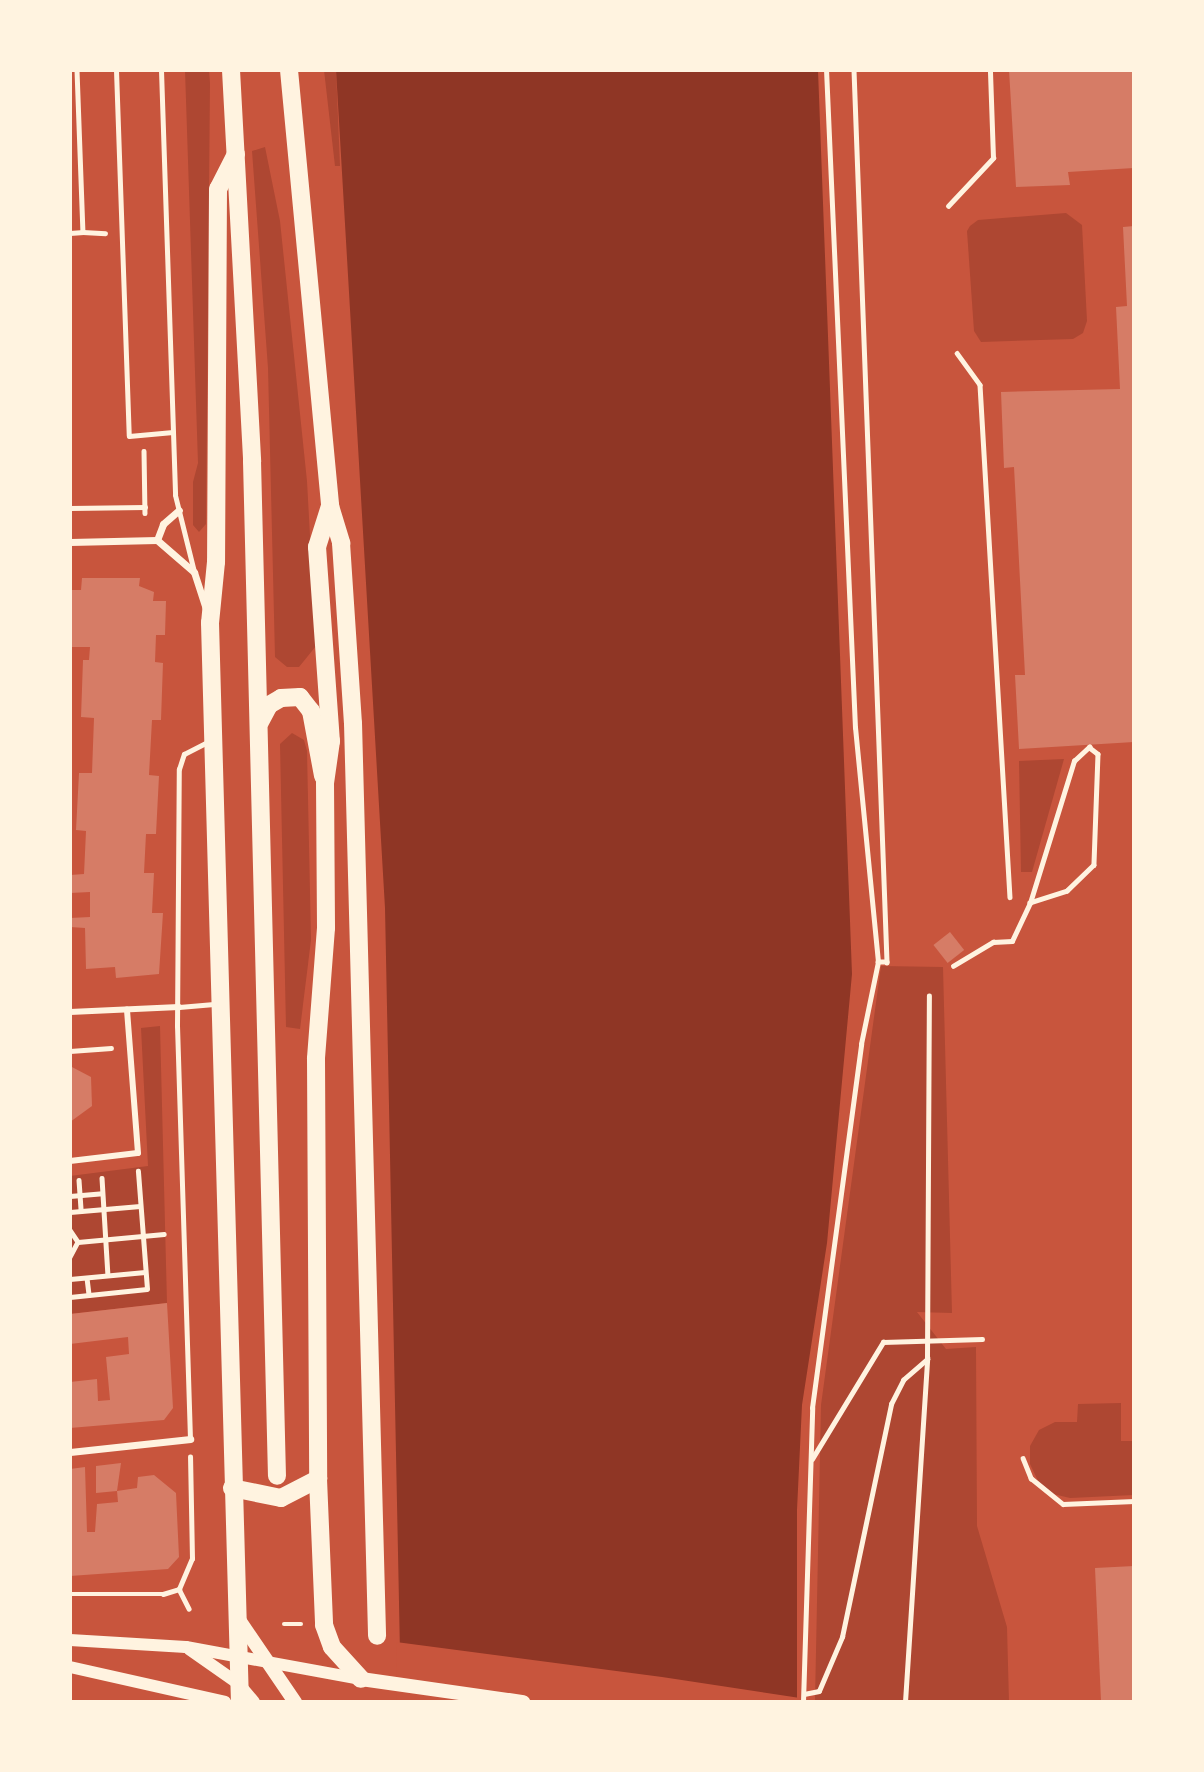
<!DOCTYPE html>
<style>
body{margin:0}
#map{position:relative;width:1204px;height:1772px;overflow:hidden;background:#c8553d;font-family:Karla,sans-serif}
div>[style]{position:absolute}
.green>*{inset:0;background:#ae4732}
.water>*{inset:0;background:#8f3625}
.pier>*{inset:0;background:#c8553d}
.building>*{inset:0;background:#d67c66;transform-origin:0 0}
.path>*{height:4.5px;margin:-2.25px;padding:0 2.25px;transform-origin:2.25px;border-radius:2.25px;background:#fff3e0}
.service>*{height:5px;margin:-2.5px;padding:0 2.5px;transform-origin:2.5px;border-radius:2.5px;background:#fff3e0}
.pedestrian>*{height:6px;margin:-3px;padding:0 3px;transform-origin:3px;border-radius:3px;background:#fff3e0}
.minor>*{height:7px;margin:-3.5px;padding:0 3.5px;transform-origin:3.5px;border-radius:3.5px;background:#fff3e0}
.tertiary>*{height:12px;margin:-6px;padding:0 6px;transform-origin:6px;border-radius:6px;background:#fff3e0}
.secondary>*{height:14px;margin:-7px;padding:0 7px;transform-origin:7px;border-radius:7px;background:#fff3e0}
.primary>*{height:18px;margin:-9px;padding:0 9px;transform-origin:9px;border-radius:9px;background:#fff3e0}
span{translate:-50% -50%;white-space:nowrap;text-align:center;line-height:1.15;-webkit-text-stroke:7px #fff3e0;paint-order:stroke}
.frame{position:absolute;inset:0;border:72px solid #fff3e0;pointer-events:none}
</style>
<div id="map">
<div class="green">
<i style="clip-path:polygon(185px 70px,209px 70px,210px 83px,206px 524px,199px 532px,193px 525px,193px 482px,198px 463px)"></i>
<i style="clip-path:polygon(324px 70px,336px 70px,340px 166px,335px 166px)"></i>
<i style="clip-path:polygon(265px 147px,280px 221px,307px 481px,316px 646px,299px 667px,287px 667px,275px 657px,268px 368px,252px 151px)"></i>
<i style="clip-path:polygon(1066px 213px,1082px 225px,1087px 321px,1083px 333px,1073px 339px,981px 342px,974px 331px,967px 231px,970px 226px,978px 220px)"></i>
<i style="clip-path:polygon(292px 733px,304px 740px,307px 751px,311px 940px,300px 1029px,286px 1027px,280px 744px)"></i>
<i style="clip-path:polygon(1064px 759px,1032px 872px,1021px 872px,1019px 761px)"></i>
<i style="clip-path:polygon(881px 966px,943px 967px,952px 1313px,917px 1312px,946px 1349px,976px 1347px,977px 1526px,1007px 1627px,1009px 1702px,815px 1700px,821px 1405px)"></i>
<i style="clip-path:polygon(160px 1026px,167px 1303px,70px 1314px,70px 1176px,148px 1166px,141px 1028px)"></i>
<i style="clip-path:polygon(1121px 1403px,1121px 1441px,1134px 1441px,1134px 1495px,1070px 1498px,1053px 1494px,1038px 1481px,1030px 1464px,1030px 1446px,1039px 1430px,1055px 1422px,1077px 1422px,1078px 1404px)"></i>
</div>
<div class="water">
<i style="clip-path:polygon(336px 70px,818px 70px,852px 974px,827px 1243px,802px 1405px,797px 1510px,797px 1702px,401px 1702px,385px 908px)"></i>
</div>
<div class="pier">
<i style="clip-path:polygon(396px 1642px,662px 1677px,800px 1698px,800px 1702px,397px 1702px)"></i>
</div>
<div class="building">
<i style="clip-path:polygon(1009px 70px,1134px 70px,1134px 168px,1068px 172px,1070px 185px,1016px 187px)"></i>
<i style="clip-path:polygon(1134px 226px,1134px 742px,1019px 749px,1015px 675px,1025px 675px,1014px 467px,1004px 468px,1001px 392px,1120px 389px,1116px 307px,1127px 306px,1123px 227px)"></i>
<i style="clip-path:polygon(82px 578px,140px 578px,139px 586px,154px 592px,153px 601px,166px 601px,165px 635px,156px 635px,155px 662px,163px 663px,161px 720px,152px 720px,149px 775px,159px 776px,156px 834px,146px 834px,144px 873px,154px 873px,152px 913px,163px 913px,159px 974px,116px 978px,115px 967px,86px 969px,85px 928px,70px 927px,70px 918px,90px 917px,90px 892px,70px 893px,70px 875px,84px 874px,86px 831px,76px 830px,79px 773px,92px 773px,94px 718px,81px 717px,83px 660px,89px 660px,90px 647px,70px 647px,70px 590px,81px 590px)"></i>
<i style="left:950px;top:932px;width:23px;height:21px;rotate:52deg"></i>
<i style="clip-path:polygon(70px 1066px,91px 1077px,92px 1106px,70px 1122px)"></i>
<i style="clip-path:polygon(167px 1303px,173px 1408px,164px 1420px,70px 1428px,70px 1382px,97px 1379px,98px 1401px,110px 1400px,106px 1357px,129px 1354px,128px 1337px,70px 1344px,70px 1314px)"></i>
<i style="clip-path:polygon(121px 1463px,117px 1491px,96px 1493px,96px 1466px)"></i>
<i style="clip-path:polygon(85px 1467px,87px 1532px,95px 1532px,97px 1504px,118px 1502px,117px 1491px,137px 1488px,138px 1477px,154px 1475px,176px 1493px,179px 1557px,168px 1569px,70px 1576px,70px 1469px)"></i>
<i style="clip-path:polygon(1134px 1566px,1134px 1700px,1101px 1701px,1095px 1568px)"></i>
</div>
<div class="path">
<i style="left:77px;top:70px;width:162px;rotate:87.9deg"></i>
<i style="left:83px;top:232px;width:22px;rotate:3deg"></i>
<i style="left:854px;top:70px;width:893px;rotate:87.88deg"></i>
<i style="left:887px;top:962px;width:9px;rotate:180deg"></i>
<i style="left:948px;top:206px;width:66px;rotate:-46.8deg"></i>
<i style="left:993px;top:158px;width:88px;rotate:-92deg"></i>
<i style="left:70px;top:233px;width:13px;rotate:-4deg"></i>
<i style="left:957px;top:353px;width:39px;rotate:54deg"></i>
<i style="left:980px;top:385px;width:513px;rotate:86.65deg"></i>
<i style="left:144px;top:451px;width:62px;rotate:89.1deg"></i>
<i style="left:70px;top:508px;width:75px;rotate:-0.8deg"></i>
<i style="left:953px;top:966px;width:47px;rotate:-31deg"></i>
<i style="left:993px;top:942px;width:19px;rotate:-3deg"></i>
<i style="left:1012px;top:941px;width:42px;rotate:-64.7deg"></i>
<i style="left:1030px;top:903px;width:149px;rotate:-72.8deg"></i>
<i style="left:1074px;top:761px;width:21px;rotate:-43deg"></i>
<i style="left:1089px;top:747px;width:11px;rotate:38deg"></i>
<i style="left:1098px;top:754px;width:111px;rotate:92.1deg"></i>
<i style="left:1094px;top:865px;width:37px;rotate:136deg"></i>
<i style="left:1067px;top:891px;width:39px;rotate:162deg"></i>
<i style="left:70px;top:1051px;width:41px;rotate:-4.2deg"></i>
<i style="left:102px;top:1178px;width:97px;rotate:86.5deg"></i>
<i style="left:79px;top:1180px;width:31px;rotate:86deg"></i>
<i style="left:70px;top:1196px;width:32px;rotate:-5deg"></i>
<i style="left:70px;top:1212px;width:70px;rotate:-4.9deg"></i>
<i style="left:70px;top:1230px;width:14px;rotate:56deg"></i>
<i style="left:78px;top:1242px;width:17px;rotate:118deg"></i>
<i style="left:78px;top:1242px;width:86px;rotate:-5.3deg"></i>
<i style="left:87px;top:1278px;width:17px;rotate:83deg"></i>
<i style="left:70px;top:1279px;width:75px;rotate:-5.3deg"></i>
<i style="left:70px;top:1297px;width:77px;rotate:-5.9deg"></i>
<i style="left:147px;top:1289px;width:118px;rotate:-94.4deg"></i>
<i style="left:1023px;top:1458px;width:22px;rotate:68deg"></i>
<i style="left:1031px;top:1478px;width:41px;rotate:39.1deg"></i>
<i style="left:1063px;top:1504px;width:71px;rotate:-2.4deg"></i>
<i style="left:812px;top:1459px;width:137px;rotate:-58.7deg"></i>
<i style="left:883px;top:1342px;width:99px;rotate:-1.7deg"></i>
<i style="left:179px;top:1589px;width:33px;rotate:-67deg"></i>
<i style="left:192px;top:1559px;width:102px;rotate:-91.1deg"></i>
<i style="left:179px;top:1589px;width:22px;rotate:63deg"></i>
<i style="left:70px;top:1594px;width:93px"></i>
<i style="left:163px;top:1594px;width:17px;rotate:-17deg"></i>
<i style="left:284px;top:1624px;width:17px"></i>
<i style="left:804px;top:1694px;width:15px;rotate:-11deg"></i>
<i style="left:819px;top:1691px;width:59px;rotate:-66.9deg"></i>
<i style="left:842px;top:1637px;width:238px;rotate:-78.1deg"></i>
<i style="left:891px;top:1404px;width:27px;rotate:-63deg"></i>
<i style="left:903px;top:1380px;width:32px;rotate:-41deg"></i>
<i style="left:803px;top:1702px;width:294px;rotate:-88.2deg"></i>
<i style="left:812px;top:1408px;width:367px;rotate:-82.3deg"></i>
<i style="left:861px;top:1044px;width:84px;rotate:-78.3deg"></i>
<i style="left:878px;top:962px;width:235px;rotate:-95.6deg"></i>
<i style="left:855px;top:728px;width:659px;rotate:-92.52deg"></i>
<i style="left:905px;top:1702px;width:345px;rotate:-86.3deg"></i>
<i style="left:927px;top:1358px;width:362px;rotate:-89.7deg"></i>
</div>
<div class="service">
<i style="left:116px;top:70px;width:366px;rotate:88deg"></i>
<i style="left:129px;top:436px;width:44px;rotate:-5.2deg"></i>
<i style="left:161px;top:70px;width:425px;rotate:88.1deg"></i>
<i style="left:175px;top:495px;width:79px;rotate:76.1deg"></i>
<i style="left:179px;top:1007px;width:38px;rotate:-5deg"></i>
<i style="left:190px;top:1439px;width:413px;rotate:-91.8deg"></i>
<i style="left:177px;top:1026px;width:257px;rotate:-89.6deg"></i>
<i style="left:179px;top:769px;width:16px;rotate:-72deg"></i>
<i style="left:184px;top:754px;width:29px;rotate:-27deg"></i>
</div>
<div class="pedestrian">
<i style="left:70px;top:1012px;width:109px;rotate:-2.6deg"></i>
<i style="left:70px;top:1161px;width:68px;rotate:-6.7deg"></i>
<i style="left:138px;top:1153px;width:144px;rotate:-94.4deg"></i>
</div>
<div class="minor">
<i style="left:157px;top:540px;width:17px;rotate:-69deg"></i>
<i style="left:163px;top:524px;width:21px;rotate:-41deg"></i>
<i style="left:70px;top:542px;width:87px;rotate:-1.3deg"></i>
<i style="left:157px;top:540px;width:49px;rotate:40.9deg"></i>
<i style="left:194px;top:572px;width:38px;rotate:72deg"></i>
<i style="left:70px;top:1452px;width:121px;rotate:-6.2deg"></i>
</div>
<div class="tertiary">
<i style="left:70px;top:1640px;width:116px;rotate:3.5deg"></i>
<i style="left:186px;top:1647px;width:178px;rotate:10.4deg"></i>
<i style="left:189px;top:1649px;width:61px;rotate:35deg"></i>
<i style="left:239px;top:1684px;width:23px;rotate:50deg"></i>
<i style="left:70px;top:1667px;width:159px;rotate:12.7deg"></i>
</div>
<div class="secondary">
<i style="left:237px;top:1617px;width:103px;rotate:55.7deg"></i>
<i style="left:361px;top:1679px;width:164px;rotate:8.1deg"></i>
</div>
<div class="primary">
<i style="left:231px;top:70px;width:392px;rotate:86.9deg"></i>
<i style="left:252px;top:461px;width:1015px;rotate:88.59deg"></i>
<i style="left:289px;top:70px;width:438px;rotate:84.6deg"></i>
<i style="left:330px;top:506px;width:39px;rotate:73deg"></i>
<i style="left:341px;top:543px;width:180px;rotate:86.2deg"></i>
<i style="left:353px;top:723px;width:913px;rotate:88.49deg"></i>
<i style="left:236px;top:154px;width:39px;rotate:117deg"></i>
<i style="left:218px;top:189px;width:373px;rotate:90.3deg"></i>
<i style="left:216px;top:562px;width:61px;rotate:95.6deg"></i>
<i style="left:210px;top:623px;width:1079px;rotate:88.41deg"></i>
<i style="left:330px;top:506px;width:43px;rotate:107.6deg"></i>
<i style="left:317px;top:547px;width:195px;rotate:85.9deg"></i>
<i style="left:331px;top:741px;width:42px;rotate:98.1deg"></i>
<i style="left:325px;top:783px;width:145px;rotate:89.6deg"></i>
<i style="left:326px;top:928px;width:131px;rotate:94.4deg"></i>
<i style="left:316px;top:1059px;width:420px;rotate:89.7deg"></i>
<i style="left:318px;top:1479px;width:146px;rotate:87.6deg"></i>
<i style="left:324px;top:1625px;width:23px;rotate:70deg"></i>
<i style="left:332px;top:1647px;width:43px;rotate:47.8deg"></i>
<i style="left:260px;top:722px;width:19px;rotate:-62deg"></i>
<i style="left:269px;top:705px;width:14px;rotate:-30deg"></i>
<i style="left:281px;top:698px;width:19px;rotate:-3deg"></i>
<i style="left:300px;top:697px;width:18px;rotate:52deg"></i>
<i style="left:311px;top:711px;width:66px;rotate:79.5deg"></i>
<i style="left:232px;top:1488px;width:50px;rotate:11.5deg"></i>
<i style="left:281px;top:1498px;width:42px;rotate:-27.2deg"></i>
</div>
<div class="frame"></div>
</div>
